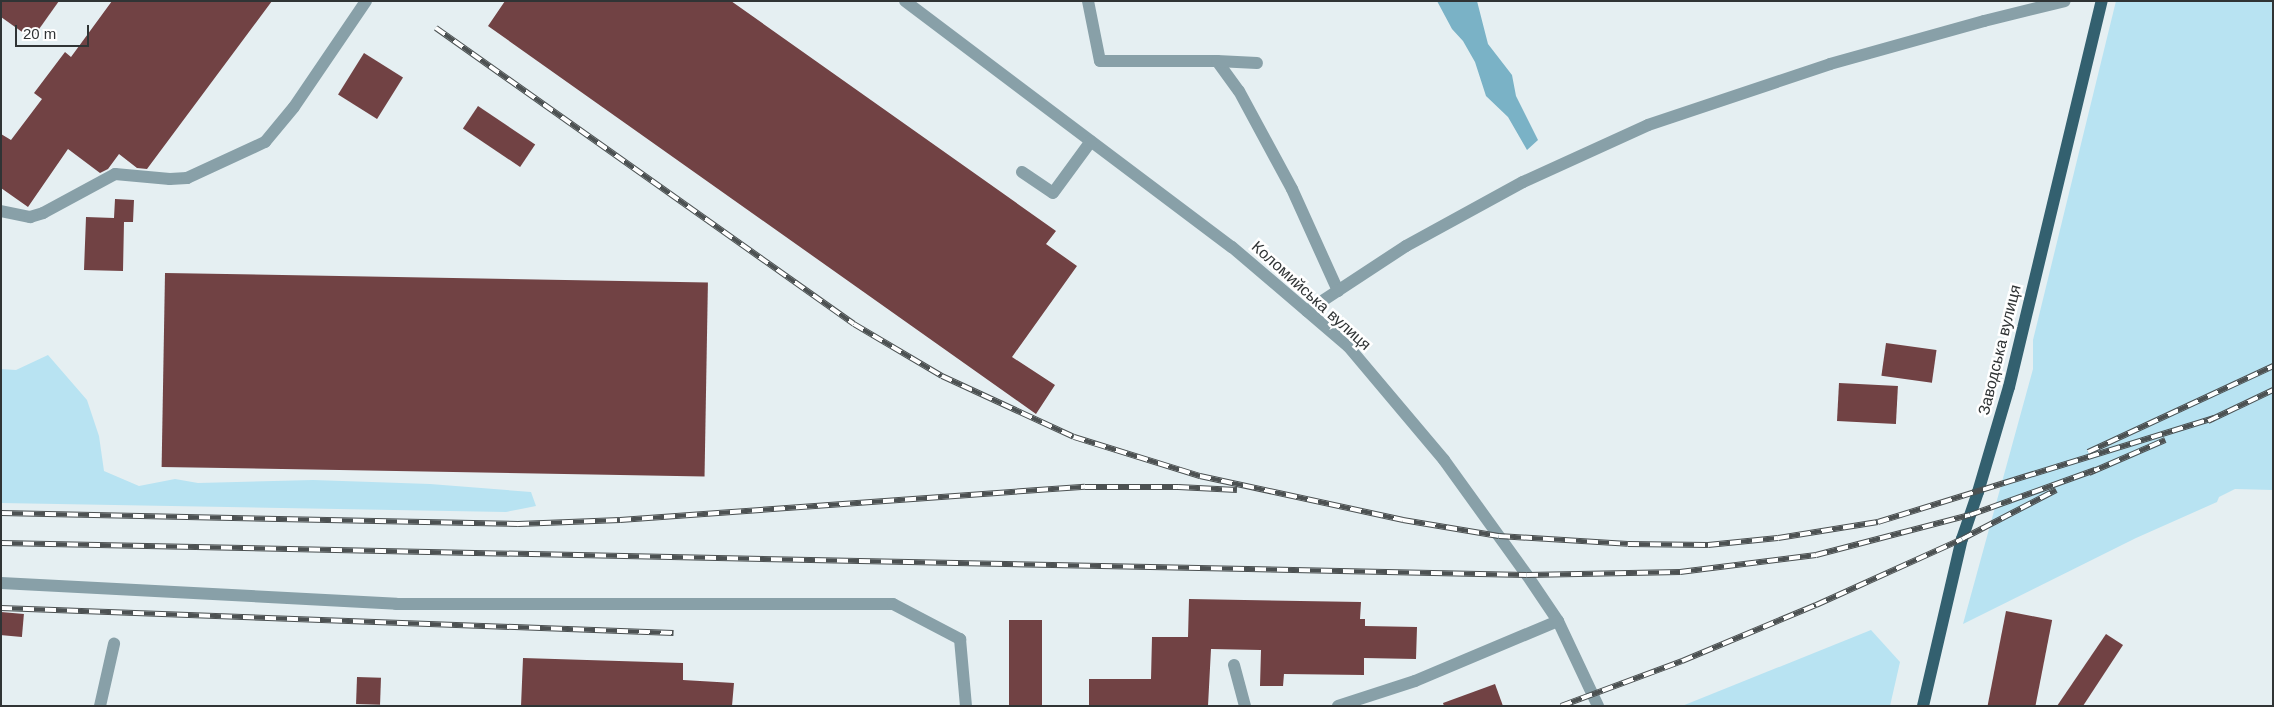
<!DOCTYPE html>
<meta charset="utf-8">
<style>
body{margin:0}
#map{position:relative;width:2274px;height:707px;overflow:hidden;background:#e5eff2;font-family:Arial,sans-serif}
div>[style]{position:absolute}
.green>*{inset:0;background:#b8e3f2}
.water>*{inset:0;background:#7ab2c6}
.building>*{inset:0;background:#714244;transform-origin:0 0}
.minor>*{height:12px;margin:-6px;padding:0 6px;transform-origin:6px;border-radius:6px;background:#88a0a8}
.major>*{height:12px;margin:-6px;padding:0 6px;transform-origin:6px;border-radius:6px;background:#33606f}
.rail>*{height:5.5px;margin-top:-2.75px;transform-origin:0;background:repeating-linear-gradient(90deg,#fff 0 11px,#4c5152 0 22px);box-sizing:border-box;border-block:1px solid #4c5152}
span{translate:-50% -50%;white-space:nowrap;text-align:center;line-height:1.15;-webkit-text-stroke:5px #fff;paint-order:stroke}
.street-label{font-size:16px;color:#303435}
.frame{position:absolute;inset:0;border:2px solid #303435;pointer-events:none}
.scale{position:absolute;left:15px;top:25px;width:74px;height:22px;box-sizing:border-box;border:2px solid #303435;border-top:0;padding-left:6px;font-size:15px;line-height:18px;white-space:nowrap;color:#303435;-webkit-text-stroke:4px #fff;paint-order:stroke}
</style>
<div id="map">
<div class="green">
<i style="clip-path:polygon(2116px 1px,2273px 1px,2273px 490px,2235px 489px,2219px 497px,2217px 502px,2136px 538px,1963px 624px,2033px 369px,2033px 340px)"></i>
<i style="clip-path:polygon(48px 355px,87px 400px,99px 436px,104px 471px,139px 486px,175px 479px,198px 483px,313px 480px,430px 484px,531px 492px,536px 506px,506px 512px,1px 503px,1px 369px,16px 370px)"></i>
<i style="clip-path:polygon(1871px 630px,1900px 662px,1890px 706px,1682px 706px)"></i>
</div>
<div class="water">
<i style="clip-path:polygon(1437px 1px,1477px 1px,1488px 44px,1512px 75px,1516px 96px,1538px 140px,1527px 150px,1508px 117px,1486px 96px,1475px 62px,1463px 41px,1452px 29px)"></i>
</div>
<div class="building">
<i style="clip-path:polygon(1px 1px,59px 1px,32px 39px,1px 17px)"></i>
<i style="clip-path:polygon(112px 1px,272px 1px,147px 169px,137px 168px,119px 154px,108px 169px,100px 173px,68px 149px,28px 207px,1px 188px,1px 134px,11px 140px,42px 99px,34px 93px,65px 52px,71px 57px)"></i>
<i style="clip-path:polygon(505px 1px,731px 1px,1056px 231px,1046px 244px,1077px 266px,1012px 357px,1055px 385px,1036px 414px,488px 26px)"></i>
<i style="left:364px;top:53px;width:46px;height:49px;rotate:32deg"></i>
<i style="left:478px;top:106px;width:69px;height:27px;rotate:34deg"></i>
<i style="clip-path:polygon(115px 199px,134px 200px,133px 222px,124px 222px,123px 271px,84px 270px,86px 217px,114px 218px)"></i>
<i style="left:165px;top:273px;width:543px;height:194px;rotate:1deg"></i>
<i style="left:1886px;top:343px;width:51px;height:33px;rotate:8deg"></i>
<i style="left:1839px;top:383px;width:59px;height:38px;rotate:3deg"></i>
<i style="clip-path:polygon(1189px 599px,1361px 602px,1360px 619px,1365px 619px,1365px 626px,1417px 627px,1416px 659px,1364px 658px,1364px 675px,1284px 674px,1283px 686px,1260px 686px,1261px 650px,1211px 649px,1208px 706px,1089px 706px,1089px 679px,1151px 679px,1152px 637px,1188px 637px)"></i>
<i style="left:2006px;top:611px;width:47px;height:97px;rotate:11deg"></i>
<i style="left:1px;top:612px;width:23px;height:23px;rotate:5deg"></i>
<i style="left:1009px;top:620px;width:33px;height:86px"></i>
<i style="clip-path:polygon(2106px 634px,2123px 645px,2083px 706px,2057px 706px)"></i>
<i style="clip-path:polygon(523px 658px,683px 663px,683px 680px,734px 683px,732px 706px,521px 706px)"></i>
<i style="left:357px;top:677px;width:24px;height:27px;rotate:2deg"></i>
<i style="clip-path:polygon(1495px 684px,1503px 706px,1444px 706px,1443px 703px)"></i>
</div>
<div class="minor">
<i style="left:905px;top:1px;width:409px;rotate:37deg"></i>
<i style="left:1232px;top:247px;width:153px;rotate:40.5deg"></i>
<i style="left:1348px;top:346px;width:149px;rotate:49.9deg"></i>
<i style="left:1444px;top:460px;width:142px;rotate:54.2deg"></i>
<i style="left:1527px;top:575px;width:55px;rotate:56deg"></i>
<i style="left:1558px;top:621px;width:94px;rotate:64.8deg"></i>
<i style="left:1088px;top:1px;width:61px;rotate:78.7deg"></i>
<i style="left:1100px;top:61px;width:117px"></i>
<i style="left:1217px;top:61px;width:37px;rotate:54deg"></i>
<i style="left:1239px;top:91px;width:111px;rotate:61.6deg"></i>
<i style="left:1292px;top:189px;width:112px;rotate:65.7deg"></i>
<i style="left:1217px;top:61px;width:40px;rotate:2.9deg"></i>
<i style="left:1022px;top:172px;width:37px;rotate:34deg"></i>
<i style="left:1053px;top:193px;width:64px;rotate:-53.8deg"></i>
<i style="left:1px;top:211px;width:30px;rotate:12deg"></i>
<i style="left:30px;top:217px;width:14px;rotate:-17deg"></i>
<i style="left:43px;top:213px;width:82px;rotate:-28.4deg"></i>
<i style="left:115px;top:174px;width:55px;rotate:5.2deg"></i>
<i style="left:170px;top:179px;width:17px;rotate:-3deg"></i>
<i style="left:187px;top:178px;width:86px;rotate:-24.8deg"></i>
<i style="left:265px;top:142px;width:45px;rotate:-50.4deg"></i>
<i style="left:294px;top:107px;width:128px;rotate:-55.8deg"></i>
<i style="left:1307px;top:311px;width:118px;rotate:-33.3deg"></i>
<i style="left:1406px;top:246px;width:133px;rotate:-28.7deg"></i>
<i style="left:1523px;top:182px;width:137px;rotate:-24.5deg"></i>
<i style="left:1648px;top:125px;width:192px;rotate:-18.5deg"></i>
<i style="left:1830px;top:64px;width:160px;rotate:-15.6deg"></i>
<i style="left:1984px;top:21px;width:83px;rotate:-13.9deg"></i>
<i style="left:1px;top:583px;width:396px;rotate:3deg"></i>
<i style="left:396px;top:604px;width:497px"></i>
<i style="left:893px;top:604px;width:76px;rotate:27.6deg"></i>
<i style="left:960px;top:639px;width:67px;rotate:84.9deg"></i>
<i style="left:1234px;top:665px;width:42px;rotate:75deg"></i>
<i style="left:100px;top:706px;width:64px;rotate:-77.3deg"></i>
<i style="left:1338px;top:706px;width:81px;rotate:-18deg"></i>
<i style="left:1415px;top:681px;width:155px;rotate:-22.8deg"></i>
</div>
<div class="major">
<i style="left:1923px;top:706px;width:171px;rotate:-76.9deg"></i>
<i style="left:1962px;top:539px;width:50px;rotate:-71.2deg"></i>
<i style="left:1978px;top:492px;width:109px;rotate:-73.6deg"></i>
<i style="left:2009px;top:387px;width:397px;rotate:-76.5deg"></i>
</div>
<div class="rail">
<i style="left:436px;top:28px;width:512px;rotate:35.3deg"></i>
<i style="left:854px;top:324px;width:102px;rotate:30.6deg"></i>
<i style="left:942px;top:376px;width:145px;rotate:24.8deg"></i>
<i style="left:1074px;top:437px;width:132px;rotate:17.2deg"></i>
<i style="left:1200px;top:476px;width:208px;rotate:12.2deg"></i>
<i style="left:1403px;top:520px;width:97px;rotate:9.5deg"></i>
<i style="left:1499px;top:536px;width:129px;rotate:3.5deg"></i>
<i style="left:1628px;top:544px;width:80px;rotate:0.7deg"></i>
<i style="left:1708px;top:545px;width:70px;rotate:-5.7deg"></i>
<i style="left:1778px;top:538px;width:101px;rotate:-9.1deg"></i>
<i style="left:1878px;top:522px;width:352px;rotate:-17.2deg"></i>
<i style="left:2208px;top:421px;width:72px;rotate:-25.5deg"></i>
<i style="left:2088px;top:452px;width:204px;rotate:-24.9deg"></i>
<i style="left:2089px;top:473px;width:83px;rotate:-23.5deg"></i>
<i style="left:1px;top:513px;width:517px;rotate:1.22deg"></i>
<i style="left:518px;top:524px;width:102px;rotate:-2.2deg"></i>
<i style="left:620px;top:520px;width:466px;rotate:-4.1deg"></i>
<i style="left:1085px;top:487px;width:93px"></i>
<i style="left:1178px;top:487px;width:59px;rotate:2.9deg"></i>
<i style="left:1px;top:543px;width:1526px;rotate:1.2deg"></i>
<i style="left:1527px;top:575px;width:153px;rotate:-1.1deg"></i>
<i style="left:1680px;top:572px;width:137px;rotate:-7.1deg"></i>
<i style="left:1816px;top:555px;width:159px;rotate:-14.6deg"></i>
<i style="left:1970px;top:515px;width:133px;rotate:-19.8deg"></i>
<i style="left:1px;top:608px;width:673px;rotate:2.13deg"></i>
<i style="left:1561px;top:706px;width:129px;rotate:-20.4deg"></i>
<i style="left:1682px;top:661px;width:145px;rotate:-22.7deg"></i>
<i style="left:1816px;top:605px;width:160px;rotate:-24.3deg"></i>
<i style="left:1962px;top:539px;width:106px;rotate:-27.5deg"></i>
</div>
<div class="street-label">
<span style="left:1311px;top:296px;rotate:42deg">Коломийська вулиця</span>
<span style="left:2000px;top:350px;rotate:-76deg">Заводська вулиця</span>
</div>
<div class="frame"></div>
<div class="scale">20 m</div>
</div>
